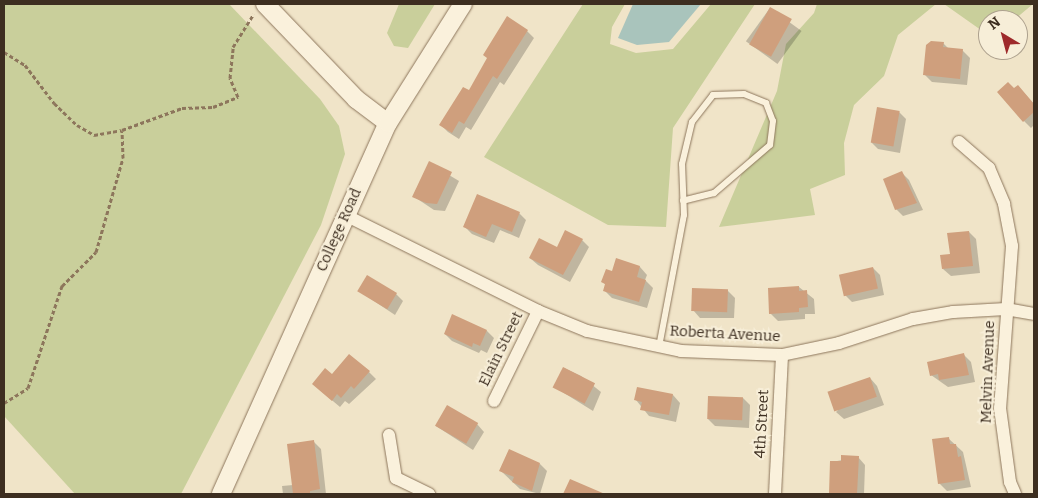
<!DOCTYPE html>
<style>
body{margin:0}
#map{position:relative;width:1038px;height:498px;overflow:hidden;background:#f0e4c8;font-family:Bitter,serif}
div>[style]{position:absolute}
.green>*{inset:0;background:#c9cf9b}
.water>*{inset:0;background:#a9c4bc}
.shadow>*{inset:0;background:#0003;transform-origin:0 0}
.building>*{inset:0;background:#cf9f7d;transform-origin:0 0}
.path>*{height:3px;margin-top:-1.5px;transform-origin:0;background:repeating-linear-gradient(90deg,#8d765c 0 4px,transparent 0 6.5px)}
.roads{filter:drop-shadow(0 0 1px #8d765c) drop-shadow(0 0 1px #8d765c)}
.lane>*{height:6px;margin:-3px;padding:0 3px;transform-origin:3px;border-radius:3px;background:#faf1dc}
.street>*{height:12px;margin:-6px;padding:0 6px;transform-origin:6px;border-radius:6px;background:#faf1dc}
.secondary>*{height:18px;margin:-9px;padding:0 9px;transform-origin:9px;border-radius:9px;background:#faf1dc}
span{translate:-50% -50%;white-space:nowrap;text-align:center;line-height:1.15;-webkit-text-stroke:4px #f7eed8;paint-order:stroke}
.street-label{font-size:15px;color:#3d2e20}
.frame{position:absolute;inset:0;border:5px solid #3d2e20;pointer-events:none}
.north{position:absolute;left:978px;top:10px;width:50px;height:50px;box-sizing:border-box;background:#f7eed8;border:1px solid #ada18e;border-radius:50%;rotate:323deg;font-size:14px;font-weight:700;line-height:20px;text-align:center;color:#3d2e20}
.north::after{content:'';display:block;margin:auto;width:18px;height:22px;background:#9e2a2b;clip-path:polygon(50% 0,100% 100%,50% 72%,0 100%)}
</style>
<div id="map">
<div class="green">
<i style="clip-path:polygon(4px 4px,229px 4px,320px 99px,339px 126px,345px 154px,321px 225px,181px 494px,75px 494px,4px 416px)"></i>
<i style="clip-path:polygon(399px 4px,435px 4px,408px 48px,394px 46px,387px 33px)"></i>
<i style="clip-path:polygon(583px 4px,625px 4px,612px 27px,610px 44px,636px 53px,673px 49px,711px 4px,755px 4px,673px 128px,666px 227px,608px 225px,484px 157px)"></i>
<i style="clip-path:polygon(817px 4px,936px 4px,898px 35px,884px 76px,854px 105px,844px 143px,845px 175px,810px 189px,815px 215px,719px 227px,777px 91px,786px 44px,814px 13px)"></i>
<i style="clip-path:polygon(944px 4px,1033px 4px,1014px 20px,988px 20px,988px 35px)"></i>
</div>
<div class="water">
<i style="clip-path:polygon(633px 4px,701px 4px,669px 42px,637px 45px,618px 38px)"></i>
</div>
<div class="shadow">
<i style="left:770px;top:8px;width:39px;height:41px;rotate:36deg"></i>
<i style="clip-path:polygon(527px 31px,534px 38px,504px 85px,500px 82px,471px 130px,466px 127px,459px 139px,448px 132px,441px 125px,469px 92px,488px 58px)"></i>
<i style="clip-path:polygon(943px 43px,949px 49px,962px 50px,970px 58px,967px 85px,932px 82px,925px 75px)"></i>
<i style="clip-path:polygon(1018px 86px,1034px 104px,1034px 125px,1031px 128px,1024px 121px,1014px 90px)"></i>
<i style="clip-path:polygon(899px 112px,906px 119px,900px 153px,878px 149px,871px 142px)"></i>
<i style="clip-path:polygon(429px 163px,459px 181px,445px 211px,434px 210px,413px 196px)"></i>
<i style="clip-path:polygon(902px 173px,909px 180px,923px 210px,903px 216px,896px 209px)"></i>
<i style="clip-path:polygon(519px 213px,526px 220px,519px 238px,500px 230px,494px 243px,472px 234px,465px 227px)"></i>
<i style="clip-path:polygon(969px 232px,976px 239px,980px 273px,951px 276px,943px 269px)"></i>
<i style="clip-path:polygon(582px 240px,589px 247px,570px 282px,538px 265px,530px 258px)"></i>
<i style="clip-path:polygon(617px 260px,640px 267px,647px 275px,645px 280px,653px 288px,647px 308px,612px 298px,605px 291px,606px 285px,603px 282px,613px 272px)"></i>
<i style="clip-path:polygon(873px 268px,880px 275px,884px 295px,852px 302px,845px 295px)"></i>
<i style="clip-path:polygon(799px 287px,814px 299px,815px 314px,805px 314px,805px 319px,778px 321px,770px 313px)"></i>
<i style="clip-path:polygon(727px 290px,735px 298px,734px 318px,700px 318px,693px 310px)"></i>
<i style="clip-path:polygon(359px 291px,396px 294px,403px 301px,395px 315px)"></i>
<i style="clip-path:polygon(453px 316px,487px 331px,494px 338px,487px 353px,481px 350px,479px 353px,452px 341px,445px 334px)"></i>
<i style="clip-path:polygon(964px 355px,971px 362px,975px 382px,948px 387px,931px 375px)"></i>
<i style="clip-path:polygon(564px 368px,581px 376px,601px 392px,593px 411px,556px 388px)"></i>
<i style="clip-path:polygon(369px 372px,376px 379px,349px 404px,345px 401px,340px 407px,321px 391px,332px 375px)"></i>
<i style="clip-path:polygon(870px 378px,877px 386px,884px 405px,844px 419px,836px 412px)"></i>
<i style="clip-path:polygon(673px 395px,680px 403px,676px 422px,649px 416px,636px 400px)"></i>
<i style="clip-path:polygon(743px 398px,750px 405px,749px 428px,715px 426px,708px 419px)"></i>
<i style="clip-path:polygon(477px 424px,484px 432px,473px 450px,436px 426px)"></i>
<i style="clip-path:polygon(948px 438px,963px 452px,971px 487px,947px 491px,939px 483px)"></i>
<i style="clip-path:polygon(314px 442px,321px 449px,326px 494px,283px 494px,282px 486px,293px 485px)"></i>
<i style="clip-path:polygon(858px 457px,865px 465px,864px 494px,830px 494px,832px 462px)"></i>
<i style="clip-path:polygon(540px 464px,547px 471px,540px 494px,520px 489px,501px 471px)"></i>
</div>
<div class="building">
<i style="left:770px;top:7px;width:25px;height:43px;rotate:29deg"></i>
<i style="clip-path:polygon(507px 16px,528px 30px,497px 79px,493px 76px,464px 124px,459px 121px,452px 133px,439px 125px,463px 87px,469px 90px,487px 58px,483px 55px)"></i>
<i style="clip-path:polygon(931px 41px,944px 42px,943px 47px,963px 49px,960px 79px,923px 75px,926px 45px)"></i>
<i style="clip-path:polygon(1008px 82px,1014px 88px,1018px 85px,1034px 104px,1034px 112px,1023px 122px,997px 92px)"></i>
<i style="left:877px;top:107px;width:23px;height:36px;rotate:10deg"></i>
<i style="clip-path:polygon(429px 161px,452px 172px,437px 204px,426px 203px,412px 197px)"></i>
<i style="clip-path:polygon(902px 171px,917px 203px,895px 210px,883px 179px)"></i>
<i style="clip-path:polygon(477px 194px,520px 212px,512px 232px,492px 224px,486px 237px,463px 227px)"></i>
<i style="clip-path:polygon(565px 230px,583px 239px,563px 275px,529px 258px,539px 238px,557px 247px)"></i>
<i style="clip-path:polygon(969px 231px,973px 266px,942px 269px,940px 255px,950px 254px,947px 233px)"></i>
<i style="clip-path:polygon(616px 258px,640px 266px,637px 277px,646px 280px,639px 302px,603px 291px,605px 284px,601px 282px,606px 269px,612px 271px)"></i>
<i style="left:873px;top:267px;width:22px;height:35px;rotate:77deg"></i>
<i style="left:367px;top:275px;width:35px;height:19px;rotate:31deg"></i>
<i style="clip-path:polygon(799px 286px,799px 291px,807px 290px,808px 307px,799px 308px,799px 312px,769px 314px,768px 288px)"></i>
<i style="left:692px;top:288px;width:36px;height:23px;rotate:2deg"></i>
<i style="clip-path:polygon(452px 314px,487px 330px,480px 346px,473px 343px,472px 347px,444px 334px)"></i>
<i style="clip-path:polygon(964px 353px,969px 375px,939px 380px,938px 374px,930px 376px,927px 362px)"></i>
<i style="clip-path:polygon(349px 354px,370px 371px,354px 389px,351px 386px,341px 398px,337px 394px,332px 401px,312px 384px,325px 368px,332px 374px)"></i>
<i style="left:563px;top:367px;width:36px;height:23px;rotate:27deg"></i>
<i style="left:870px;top:377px;width:21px;height:45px;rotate:71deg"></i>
<i style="clip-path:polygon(637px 387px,673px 394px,669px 415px,640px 410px,642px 402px,634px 400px)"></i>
<i style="left:708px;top:396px;width:35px;height:23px;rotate:2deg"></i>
<i style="left:447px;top:405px;width:36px;height:24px;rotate:30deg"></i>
<i style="clip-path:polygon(949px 437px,950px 444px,956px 444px,958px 457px,961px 456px,965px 480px,938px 484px,932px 439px)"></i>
<i style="clip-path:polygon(314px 440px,320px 489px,310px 491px,310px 494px,293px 494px,287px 444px)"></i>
<i style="clip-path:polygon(509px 449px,540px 463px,532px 491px,512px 482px,514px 477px,499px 471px)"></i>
<i style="clip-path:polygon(841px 455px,859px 456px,857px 494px,829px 494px,830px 461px,841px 461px)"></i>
<i style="clip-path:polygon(570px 479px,605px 494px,563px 494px)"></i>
</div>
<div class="path">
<i style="left:4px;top:52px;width:25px;rotate:32deg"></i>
<i style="left:25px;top:65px;width:48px;rotate:52.7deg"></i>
<i style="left:54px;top:103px;width:32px;rotate:44deg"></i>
<i style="left:77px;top:125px;width:20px;rotate:30deg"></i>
<i style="left:94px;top:135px;width:28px;rotate:-10deg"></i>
<i style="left:122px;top:130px;width:64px;rotate:-20.1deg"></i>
<i style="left:182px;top:108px;width:31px;rotate:-2deg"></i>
<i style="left:213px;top:107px;width:27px;rotate:-22deg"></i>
<i style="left:238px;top:97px;width:21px;rotate:-113deg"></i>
<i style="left:230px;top:78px;width:31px;rotate:-84deg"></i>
<i style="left:233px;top:47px;width:39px;rotate:-58deg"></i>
<i style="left:4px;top:403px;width:28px;rotate:-32deg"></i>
<i style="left:28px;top:388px;width:108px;rotate:-71.6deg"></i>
<i style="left:62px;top:286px;width:48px;rotate:-45deg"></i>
<i style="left:96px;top:252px;width:98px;rotate:-74deg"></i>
<i style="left:123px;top:158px;width:27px;rotate:-92deg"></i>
</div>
<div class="roads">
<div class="lane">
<i style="left:659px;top:347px;width:134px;rotate:-79.3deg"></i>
<i style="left:684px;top:215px;width:51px;rotate:-92.2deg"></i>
<i style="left:682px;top:164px;width:43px;rotate:-76.6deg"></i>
<i style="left:692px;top:122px;width:34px;rotate:-52deg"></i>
<i style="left:713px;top:95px;width:31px;rotate:-2deg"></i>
<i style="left:744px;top:94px;width:24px;rotate:22deg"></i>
<i style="left:766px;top:103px;width:19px;rotate:69deg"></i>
<i style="left:773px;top:121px;width:24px;rotate:97deg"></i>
<i style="left:770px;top:145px;width:74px;rotate:139.4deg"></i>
<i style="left:714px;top:193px;width:32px;rotate:166deg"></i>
</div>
<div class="street">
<i style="left:959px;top:142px;width:40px;rotate:41deg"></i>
<i style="left:989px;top:168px;width:39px;rotate:67deg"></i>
<i style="left:1004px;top:204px;width:43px;rotate:79.2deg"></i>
<i style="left:1012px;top:246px;width:162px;rotate:94.2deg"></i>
<i style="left:1000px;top:408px;width:75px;rotate:82.3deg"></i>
<i style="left:1010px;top:482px;width:13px;rotate:67deg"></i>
<i style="left:345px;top:215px;width:216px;rotate:26.4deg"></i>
<i style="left:538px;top:311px;width:53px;rotate:22.2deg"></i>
<i style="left:587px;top:331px;width:96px;rotate:12deg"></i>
<i style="left:681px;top:351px;width:101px;rotate:2.3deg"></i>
<i style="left:782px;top:355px;width:58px;rotate:-11.9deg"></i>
<i style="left:839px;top:343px;width:78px;rotate:-18deg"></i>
<i style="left:913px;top:319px;width:41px;rotate:-9.9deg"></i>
<i style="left:953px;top:312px;width:53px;rotate:-3.2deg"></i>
<i style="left:1006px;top:309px;width:28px;rotate:10deg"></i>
<i style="left:494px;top:401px;width:100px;rotate:-63.9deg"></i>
<i style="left:389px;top:435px;width:44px;rotate:80.8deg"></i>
<i style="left:396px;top:478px;width:37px;rotate:26deg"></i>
<i style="left:775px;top:494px;width:139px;rotate:-87.1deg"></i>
</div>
<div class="secondary">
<i style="left:265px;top:4px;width:132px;rotate:46.2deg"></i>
<i style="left:356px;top:99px;width:40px;rotate:37deg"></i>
<i style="left:221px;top:494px;width:407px;rotate:-65.8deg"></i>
<i style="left:388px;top:123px;width:141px;rotate:-57.8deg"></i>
</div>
</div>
<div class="street-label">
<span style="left:339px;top:230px;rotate:-66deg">College Road</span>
<span style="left:725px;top:334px;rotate:3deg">Roberta Avenue</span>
<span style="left:501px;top:349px;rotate:-64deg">Elain Street</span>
<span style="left:988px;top:372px;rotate:-88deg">Melvin Avenue</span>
<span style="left:762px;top:424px;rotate:-87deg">4th Street</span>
</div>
<div class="frame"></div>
<div class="north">N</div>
</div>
